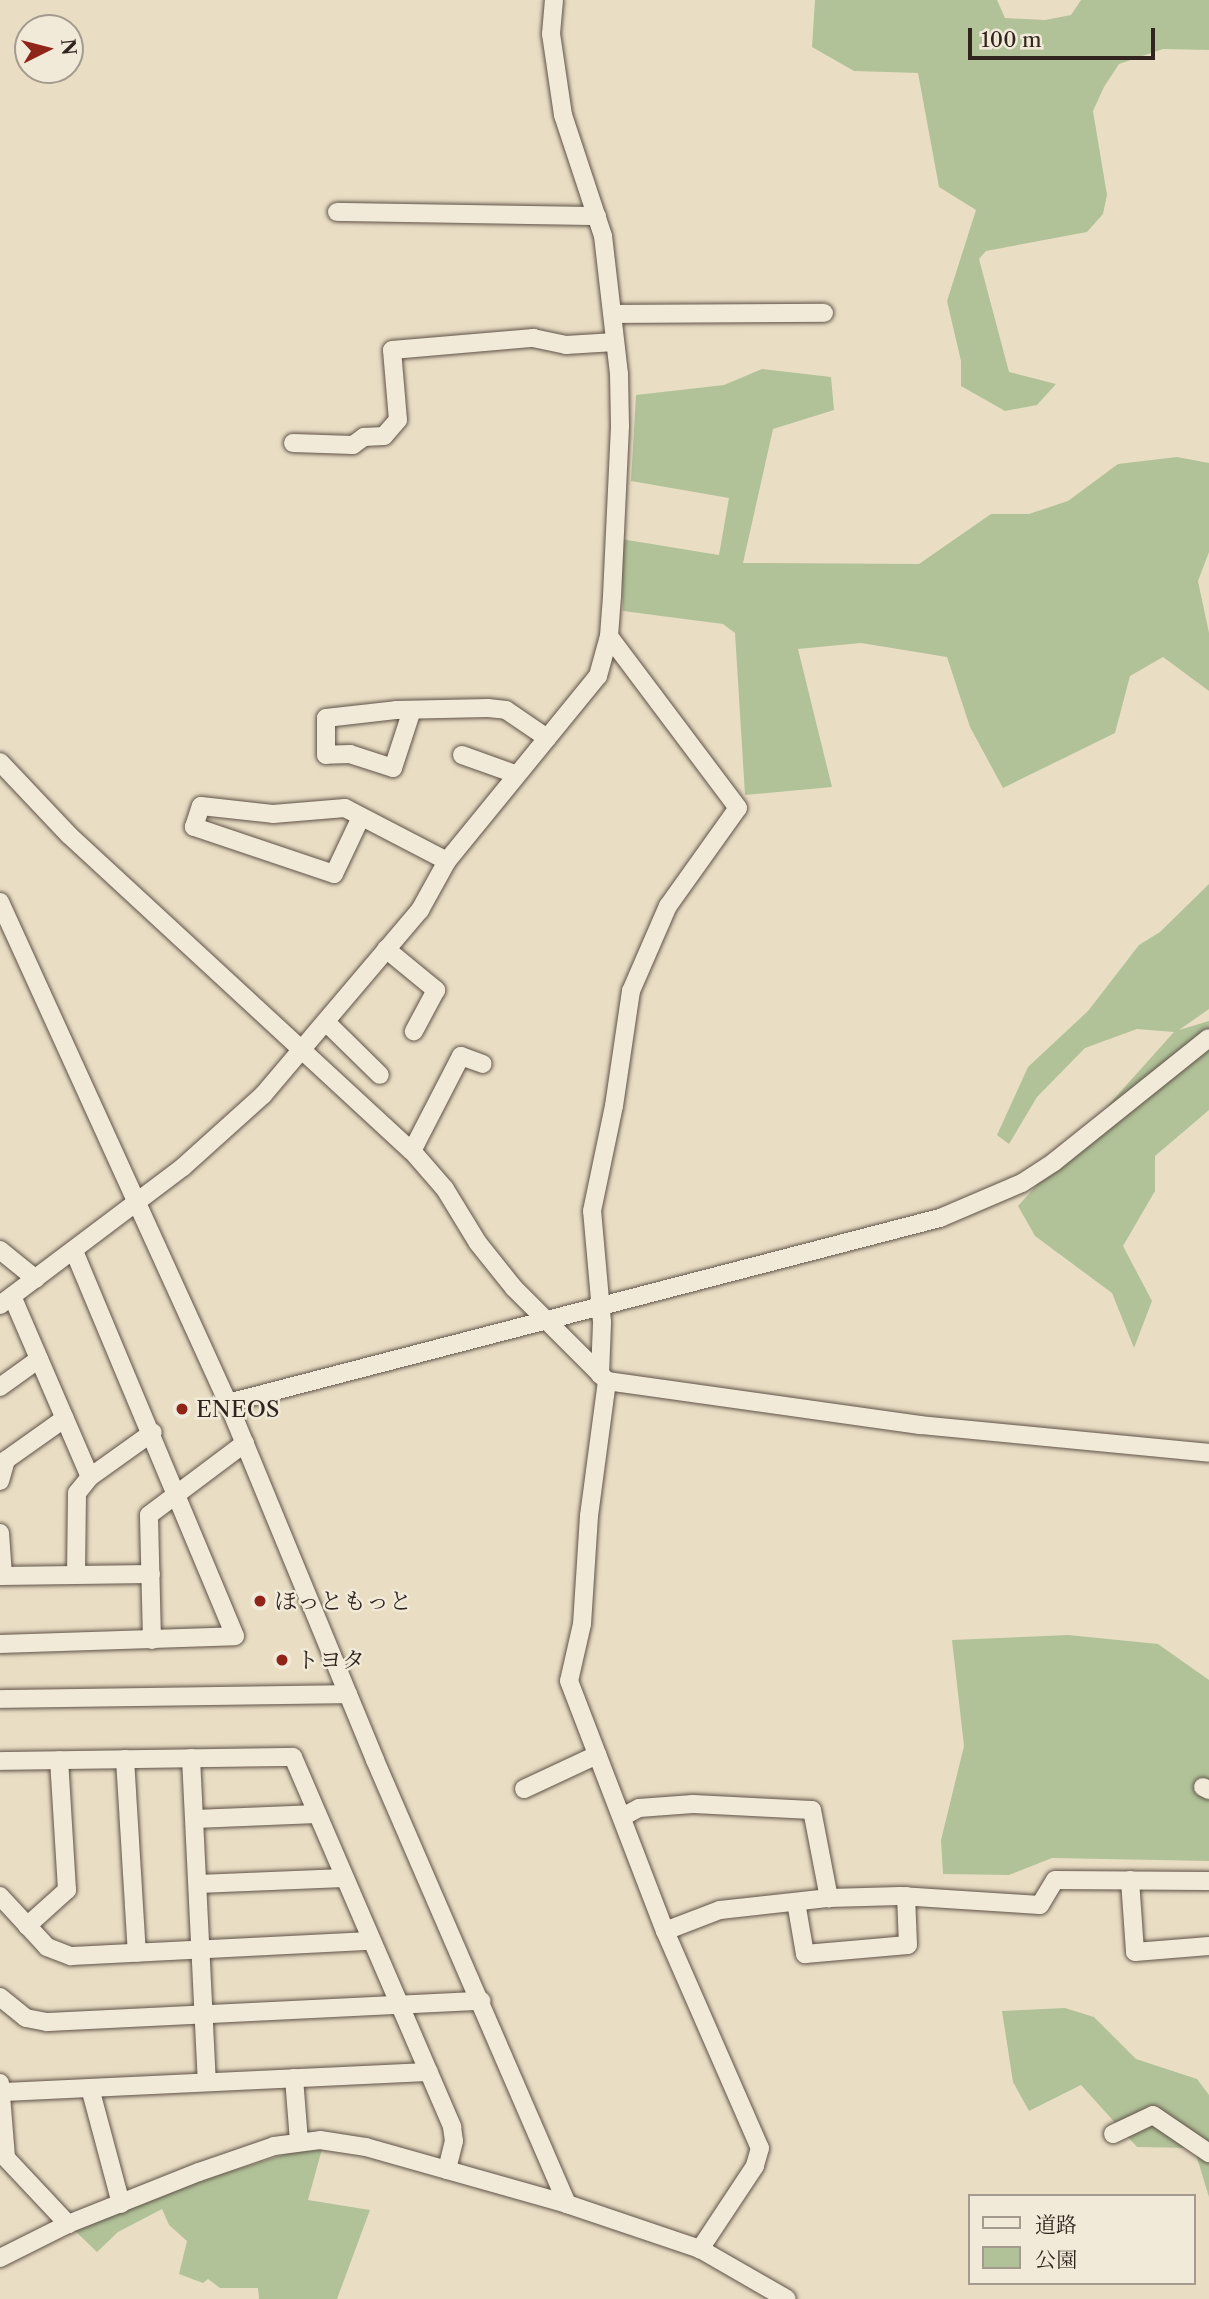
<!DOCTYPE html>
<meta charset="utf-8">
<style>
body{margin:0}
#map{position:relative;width:1209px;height:2299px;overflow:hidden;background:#e9dec4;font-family:"Libre Caslon Text","Noto Serif JP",serif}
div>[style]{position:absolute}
.green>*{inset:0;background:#b1c298}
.roads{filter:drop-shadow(0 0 2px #5f5248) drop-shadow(0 0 2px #5f5248)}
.minor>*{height:18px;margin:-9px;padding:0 9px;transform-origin:9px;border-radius:9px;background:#f1ead9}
.dots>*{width:19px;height:19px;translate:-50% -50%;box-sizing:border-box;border:4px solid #f1ead9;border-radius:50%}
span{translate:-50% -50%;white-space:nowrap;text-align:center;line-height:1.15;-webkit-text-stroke:5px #f1ead9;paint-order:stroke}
.poi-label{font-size:23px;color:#31241e}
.left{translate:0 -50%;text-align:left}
.legend{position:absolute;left:968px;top:2194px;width:228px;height:91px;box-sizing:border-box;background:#f1ead9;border:2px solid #a49b8e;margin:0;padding:9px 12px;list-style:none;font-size:21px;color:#31241e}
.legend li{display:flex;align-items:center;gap:14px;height:35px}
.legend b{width:35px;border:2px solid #a49b8e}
.north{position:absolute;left:14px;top:14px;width:70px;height:70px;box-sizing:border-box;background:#f1ead9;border:2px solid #a49b8e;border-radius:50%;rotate:84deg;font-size:19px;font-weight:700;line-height:28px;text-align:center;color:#31241e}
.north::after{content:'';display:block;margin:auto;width:24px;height:32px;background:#8f2418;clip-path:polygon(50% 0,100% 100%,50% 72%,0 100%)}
.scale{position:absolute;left:968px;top:28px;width:187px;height:32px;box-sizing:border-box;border:4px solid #31241e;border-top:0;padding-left:9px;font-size:21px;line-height:24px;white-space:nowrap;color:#31241e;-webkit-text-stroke:5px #f1ead9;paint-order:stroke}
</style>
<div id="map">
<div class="green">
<i style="clip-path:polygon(815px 0,997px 0,1005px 18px,1045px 20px,1071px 15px,1081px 0,1209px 0,1209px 50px,1163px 49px,1119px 64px,1104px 87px,1093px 111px,1107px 195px,1103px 214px,1087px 232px,986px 251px,979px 259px,1009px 372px,1056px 384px,1037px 405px,1005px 411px,961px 386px,961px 361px,947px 301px,976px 210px,939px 187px,918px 73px,854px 71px,812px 47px)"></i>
<i style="clip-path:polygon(762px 369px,831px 377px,834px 410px,773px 429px,743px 563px,919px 564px,991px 514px,1029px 514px,1068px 501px,1118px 464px,1177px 457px,1209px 463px,1209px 552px,1198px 581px,1209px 633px,1209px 691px,1163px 657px,1130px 676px,1115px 733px,1003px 788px,970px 727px,947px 657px,861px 643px,798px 649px,832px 787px,745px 795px,735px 633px,723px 624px,623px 611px,621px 539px,719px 555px,729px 498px,631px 481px,636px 395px,724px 385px)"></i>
<i style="clip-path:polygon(1209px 884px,1209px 1009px,1179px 1030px,1209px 1021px,1209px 1110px,1155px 1156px,1155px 1191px,1123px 1246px,1152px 1301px,1134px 1348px,1112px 1293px,1035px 1236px,1018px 1206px,1174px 1032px,1137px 1029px,1085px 1048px,1037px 1097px,1009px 1144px,997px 1135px,1028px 1067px,1088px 1011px,1139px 945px,1160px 932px)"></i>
<i style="clip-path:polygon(1068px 1635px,1158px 1644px,1209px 1680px,1209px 1861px,1052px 1858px,1009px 1875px,943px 1874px,941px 1840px,964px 1746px,952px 1640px)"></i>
<i style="clip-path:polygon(1065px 2008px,1094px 2017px,1136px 2059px,1197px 2079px,1209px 2095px,1209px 2197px,1194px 2148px,1137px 2147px,1081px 2085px,1029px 2111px,1013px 2082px,1002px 2011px)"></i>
<i style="clip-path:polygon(322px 2149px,308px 2200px,370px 2210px,337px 2299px,259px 2299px,258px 2288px,220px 2288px,208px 2279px,203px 2283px,179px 2274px,187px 2241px,169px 2225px,162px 2209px,118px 2232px,97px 2252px,73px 2229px,174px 2189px,299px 2150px)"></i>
</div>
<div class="roads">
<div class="minor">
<i style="left:337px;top:212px;width:260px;rotate:0.9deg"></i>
<i style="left:613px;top:314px;width:211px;rotate:-0.3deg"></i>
<i style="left:293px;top:443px;width:60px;rotate:1.9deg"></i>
<i style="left:353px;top:445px;width:14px;rotate:-36deg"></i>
<i style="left:364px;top:437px;width:20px;rotate:-3deg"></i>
<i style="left:384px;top:436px;width:21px;rotate:-49deg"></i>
<i style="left:398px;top:420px;width:70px;rotate:-94.9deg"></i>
<i style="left:392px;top:350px;width:142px;rotate:-4.9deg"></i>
<i style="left:533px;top:338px;width:34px;rotate:12deg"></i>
<i style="left:566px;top:345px;width:49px;rotate:-3.5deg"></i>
<i style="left:412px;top:710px;width:61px;rotate:108.1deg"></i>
<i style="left:393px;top:768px;width:45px;rotate:-162deg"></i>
<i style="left:350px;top:754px;width:24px;rotate:178deg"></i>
<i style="left:326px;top:755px;width:37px;rotate:-90deg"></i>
<i style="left:326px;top:718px;width:70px;rotate:-6.5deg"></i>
<i style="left:396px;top:710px;width:92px;rotate:-1.2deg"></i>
<i style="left:488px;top:708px;width:18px;rotate:6deg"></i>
<i style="left:506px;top:710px;width:50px;rotate:34.3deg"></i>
<i style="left:462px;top:755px;width:56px;rotate:19.7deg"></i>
<i style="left:0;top:762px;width:100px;rotate:46.6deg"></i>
<i style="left:69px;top:835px;width:466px;rotate:42.7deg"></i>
<i style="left:412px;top:1151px;width:50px;rotate:49deg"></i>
<i style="left:445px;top:1189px;width:63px;rotate:58.6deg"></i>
<i style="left:478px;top:1243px;width:58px;rotate:51.3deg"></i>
<i style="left:514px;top:1288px;width:132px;rotate:45deg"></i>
<i style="left:607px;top:1381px;width:316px;rotate:8deg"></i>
<i style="left:920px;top:1425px;width:290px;rotate:5.5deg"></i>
<i style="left:361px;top:817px;width:63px;rotate:115.3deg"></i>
<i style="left:334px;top:874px;width:148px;rotate:-161.4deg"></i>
<i style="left:194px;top:827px;width:22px;rotate:-72deg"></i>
<i style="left:201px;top:806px;width:72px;rotate:6.3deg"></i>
<i style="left:273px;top:814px;width:72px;rotate:-4.8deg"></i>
<i style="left:345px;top:808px;width:115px;rotate:27.5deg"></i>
<i style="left:0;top:902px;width:550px;rotate:65.53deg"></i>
<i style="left:228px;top:1403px;width:386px;rotate:67.6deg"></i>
<i style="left:375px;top:1760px;width:484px;rotate:66.6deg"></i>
<i style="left:386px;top:949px;width:65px;rotate:39.4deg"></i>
<i style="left:436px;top:990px;width:47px;rotate:118.2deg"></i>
<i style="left:327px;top:1023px;width:74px;rotate:44.5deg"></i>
<i style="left:412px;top:1151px;width:107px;rotate:-62.7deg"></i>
<i style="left:461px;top:1056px;width:23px;rotate:20deg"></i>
<i style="left:0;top:1250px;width:46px;rotate:38.9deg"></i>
<i style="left:12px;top:1296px;width:197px;rotate:66.7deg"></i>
<i style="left:0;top:1305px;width:229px;rotate:-37deg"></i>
<i style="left:183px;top:1167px;width:108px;rotate:-42deg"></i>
<i style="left:263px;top:1095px;width:243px;rotate:-49.7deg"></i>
<i style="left:420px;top:910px;width:56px;rotate:-61.1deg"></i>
<i style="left:447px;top:861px;width:239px;rotate:-50.8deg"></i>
<i style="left:598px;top:676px;width:41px;rotate:-74.6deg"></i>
<i style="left:609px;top:636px;width:40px;rotate:-85.7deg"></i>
<i style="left:612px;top:596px;width:170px;rotate:-87.3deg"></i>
<i style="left:620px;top:426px;width:52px;rotate:-91.1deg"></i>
<i style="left:619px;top:374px;width:139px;rotate:-96.6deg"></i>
<i style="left:603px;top:236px;width:127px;rotate:-108.3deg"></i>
<i style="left:563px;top:115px;width:82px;rotate:-98.4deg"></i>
<i style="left:551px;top:34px;width:34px;rotate:-85deg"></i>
<i style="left:600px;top:1375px;width:53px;rotate:-87.8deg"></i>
<i style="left:602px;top:1322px;width:111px;rotate:-95.1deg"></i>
<i style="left:592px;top:1211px;width:107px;rotate:-78.2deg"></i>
<i style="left:614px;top:1106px;width:116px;rotate:-81.6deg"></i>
<i style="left:631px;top:991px;width:93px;rotate:-66.5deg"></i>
<i style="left:668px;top:906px;width:120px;rotate:-54.5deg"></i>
<i style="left:738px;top:808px;width:215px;rotate:-126.9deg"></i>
<i style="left:607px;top:1381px;width:136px;rotate:97.6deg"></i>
<i style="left:589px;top:1516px;width:108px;rotate:93.7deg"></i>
<i style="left:582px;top:1624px;width:58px;rotate:102.8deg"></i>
<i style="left:569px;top:1681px;width:268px;rotate:69deg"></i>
<i style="left:665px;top:1931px;width:237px;rotate:66.4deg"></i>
<i style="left:760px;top:2148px;width:19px;rotate:106deg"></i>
<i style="left:755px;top:2166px;width:100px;rotate:123.5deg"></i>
<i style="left:0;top:1387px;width:48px;rotate:-35.7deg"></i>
<i style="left:228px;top:1403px;width:736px;rotate:-14.57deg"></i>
<i style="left:940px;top:1218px;width:89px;rotate:-23.1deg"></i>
<i style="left:1022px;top:1183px;width:38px;rotate:-33deg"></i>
<i style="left:1054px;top:1162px;width:198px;rotate:-38.7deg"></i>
<i style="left:0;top:1481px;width:22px;rotate:-74deg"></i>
<i style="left:6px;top:1460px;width:72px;rotate:-35.4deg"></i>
<i style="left:0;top:1533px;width:43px;rotate:86deg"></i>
<i style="left:76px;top:1575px;width:82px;rotate:-89.3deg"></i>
<i style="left:77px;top:1493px;width:21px;rotate:-51deg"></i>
<i style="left:90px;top:1477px;width:77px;rotate:-35.5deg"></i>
<i style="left:0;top:1576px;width:151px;rotate:-0.8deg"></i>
<i style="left:152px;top:1640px;width:125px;rotate:-91.4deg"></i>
<i style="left:149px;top:1515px;width:120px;rotate:-36.9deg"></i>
<i style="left:0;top:1644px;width:235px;rotate:-1.9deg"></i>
<i style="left:235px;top:1636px;width:417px;rotate:-112.7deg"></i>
<i style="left:0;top:1699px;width:348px;rotate:-0.8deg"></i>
<i style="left:191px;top:1758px;width:324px;rotate:87.2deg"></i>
<i style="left:125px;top:1759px;width:194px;rotate:86.5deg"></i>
<i style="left:0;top:1761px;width:293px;rotate:-0.8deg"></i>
<i style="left:293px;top:1757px;width:403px;rotate:66.7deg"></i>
<i style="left:452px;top:2127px;width:14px;rotate:82deg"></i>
<i style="left:454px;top:2141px;width:30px;rotate:104deg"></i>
<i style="left:1203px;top:1787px;width:7px;rotate:27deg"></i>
<i style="left:524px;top:1789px;width:81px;rotate:-25deg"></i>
<i style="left:622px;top:1817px;width:19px;rotate:-28deg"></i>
<i style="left:639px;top:1808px;width:54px;rotate:-4.2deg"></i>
<i style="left:693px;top:1804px;width:119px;rotate:2.9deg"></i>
<i style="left:812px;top:1810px;width:90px;rotate:79.1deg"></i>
<i style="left:195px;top:1819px;width:122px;rotate:-2.3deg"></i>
<i style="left:1130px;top:1880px;width:72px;rotate:86deg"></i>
<i style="left:1135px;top:1952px;width:74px;rotate:-4.6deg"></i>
<i style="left:198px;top:1884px;width:146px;rotate:-2.4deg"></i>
<i style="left:0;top:1896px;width:69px;rotate:47.3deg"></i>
<i style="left:47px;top:1947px;width:26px;rotate:21deg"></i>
<i style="left:71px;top:1956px;width:300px;rotate:-2.9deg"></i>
<i style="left:796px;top:1902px;width:53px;rotate:80.2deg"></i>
<i style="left:805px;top:1954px;width:103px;rotate:-5deg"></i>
<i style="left:908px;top:1945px;width:49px;rotate:-92.3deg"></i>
<i style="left:27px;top:1926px;width:54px;rotate:-42deg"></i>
<i style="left:67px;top:1890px;width:130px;rotate:-93.5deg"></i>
<i style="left:665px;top:1931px;width:59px;rotate:-20.9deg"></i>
<i style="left:720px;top:1910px;width:110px;rotate:-6.3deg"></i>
<i style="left:829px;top:1898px;width:71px;rotate:-1.6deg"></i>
<i style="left:900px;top:1896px;width:140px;rotate:3.7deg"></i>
<i style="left:1040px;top:1905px;width:29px;rotate:-59deg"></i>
<i style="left:1055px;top:1880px;width:154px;rotate:0.4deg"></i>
<i style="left:0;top:1997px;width:33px;rotate:39deg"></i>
<i style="left:26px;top:2018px;width:21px;rotate:11deg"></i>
<i style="left:47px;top:2022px;width:435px;rotate:-2.8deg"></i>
<i style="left:294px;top:2078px;width:63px;rotate:85.5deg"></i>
<i style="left:0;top:2083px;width:75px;rotate:85.4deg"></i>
<i style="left:6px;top:2158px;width:91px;rotate:46.8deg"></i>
<i style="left:90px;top:2088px;width:120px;rotate:75deg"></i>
<i style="left:3px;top:2092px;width:426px;rotate:-2.7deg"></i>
<i style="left:1113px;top:2134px;width:44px;rotate:-25.4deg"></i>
<i style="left:1153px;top:2115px;width:68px;rotate:34.2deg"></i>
<i style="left:0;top:2258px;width:76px;rotate:-26.6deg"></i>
<i style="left:68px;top:2224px;width:141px;rotate:-21.7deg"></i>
<i style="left:199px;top:2172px;width:79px;rotate:-19.1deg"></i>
<i style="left:274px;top:2146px;width:46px;rotate:-7.4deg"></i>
<i style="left:320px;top:2140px;width:47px;rotate:8.7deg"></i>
<i style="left:366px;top:2147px;width:209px;rotate:15.8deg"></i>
<i style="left:567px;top:2204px;width:140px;rotate:18.7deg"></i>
<i style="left:700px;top:2249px;width:100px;rotate:29.9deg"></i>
</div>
</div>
<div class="dots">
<i style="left:182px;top:1409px;background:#8f2418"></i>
<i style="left:260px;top:1601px;background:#8f2418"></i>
<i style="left:282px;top:1660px;background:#8f2418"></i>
</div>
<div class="poi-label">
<span class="left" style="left:196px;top:1409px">ENEOS</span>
<span class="left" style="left:274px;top:1601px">ほっともっと</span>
<span class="left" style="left:296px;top:1660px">トヨタ</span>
</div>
<ul class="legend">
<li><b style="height:9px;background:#f1ead9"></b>道路</li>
<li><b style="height:19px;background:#b1c298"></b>公園</li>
</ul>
<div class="north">N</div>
<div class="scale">100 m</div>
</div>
